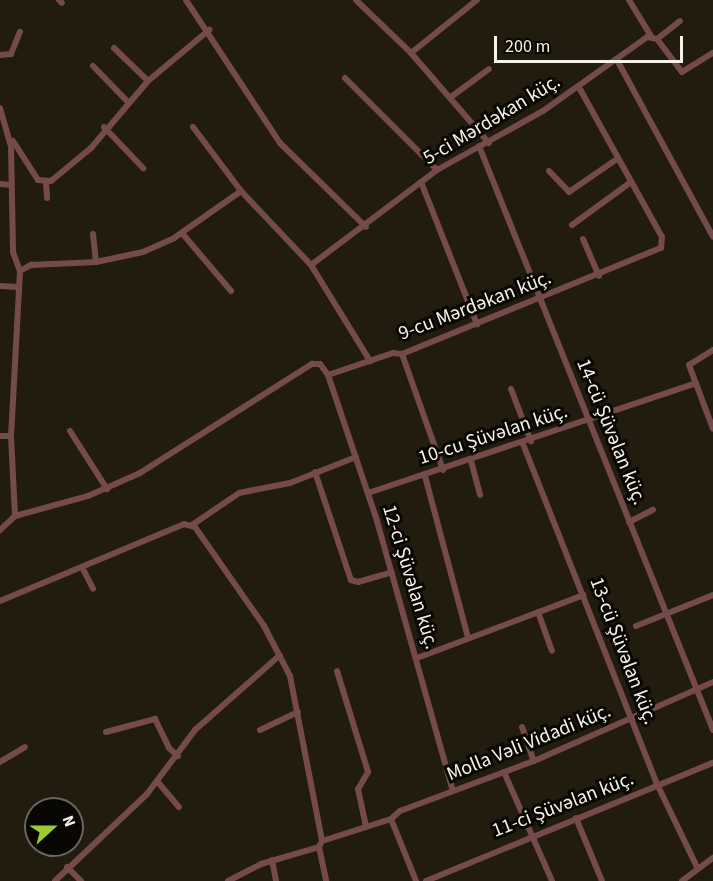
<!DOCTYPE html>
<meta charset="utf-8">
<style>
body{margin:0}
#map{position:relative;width:713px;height:881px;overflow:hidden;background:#211c0e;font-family:"Source Sans 3",sans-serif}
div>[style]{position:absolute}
.minor>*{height:6px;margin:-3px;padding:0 3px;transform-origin:3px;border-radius:3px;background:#744b4a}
span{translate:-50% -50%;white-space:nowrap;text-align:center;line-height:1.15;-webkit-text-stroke:6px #090703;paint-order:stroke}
.street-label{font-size:20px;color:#f5f2e9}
.north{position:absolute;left:24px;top:797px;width:60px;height:60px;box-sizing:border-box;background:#090703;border:2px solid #67655f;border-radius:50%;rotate:69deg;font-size:16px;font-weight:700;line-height:24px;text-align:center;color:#f5f2e9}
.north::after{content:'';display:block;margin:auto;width:21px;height:27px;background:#9bcb32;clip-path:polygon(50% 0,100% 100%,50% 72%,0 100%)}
.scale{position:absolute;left:494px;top:36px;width:189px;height:27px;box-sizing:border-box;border:3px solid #f5f2e9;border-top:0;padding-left:8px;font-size:18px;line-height:21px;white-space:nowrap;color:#f5f2e9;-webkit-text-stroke:4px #090703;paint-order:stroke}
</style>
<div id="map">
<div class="minor">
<i style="left:59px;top:0;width:4px;rotate:45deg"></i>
<i style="left:186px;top:0;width:171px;rotate:56.7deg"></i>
<i style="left:280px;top:143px;width:120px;rotate:44.3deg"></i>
<i style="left:356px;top:0;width:76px;rotate:43.9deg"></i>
<i style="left:411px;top:53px;width:119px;rotate:49.1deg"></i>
<i style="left:629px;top:0;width:42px;rotate:58.6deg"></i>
<i style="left:657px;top:39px;width:29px;rotate:-38deg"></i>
<i style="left:114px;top:48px;width:47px;rotate:44.1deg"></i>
<i style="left:411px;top:53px;width:85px;rotate:-38.8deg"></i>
<i style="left:0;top:55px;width:11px;rotate:-5deg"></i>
<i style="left:11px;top:54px;width:24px;rotate:-68deg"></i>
<i style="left:617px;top:60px;width:201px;rotate:61.5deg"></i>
<i style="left:93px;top:66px;width:50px;rotate:45.8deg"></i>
<i style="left:345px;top:78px;width:130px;rotate:45deg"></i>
<i style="left:451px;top:97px;width:47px;rotate:-36.4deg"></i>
<i style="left:0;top:108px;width:40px;rotate:74deg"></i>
<i style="left:11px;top:146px;width:106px;rotate:88.9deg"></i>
<i style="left:13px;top:252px;width:20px;rotate:70deg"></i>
<i style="left:20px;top:271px;width:165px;rotate:93.1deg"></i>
<i style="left:11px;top:436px;width:80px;rotate:87.1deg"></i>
<i style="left:15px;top:516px;width:21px;rotate:137deg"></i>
<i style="left:104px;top:127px;width:57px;rotate:46.4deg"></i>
<i style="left:193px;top:127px;width:80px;rotate:53.1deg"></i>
<i style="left:13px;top:141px;width:46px;rotate:57.3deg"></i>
<i style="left:38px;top:180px;width:13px;rotate:4deg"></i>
<i style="left:51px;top:181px;width:52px;rotate:-39.5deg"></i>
<i style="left:91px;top:148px;width:88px;rotate:-49.6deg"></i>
<i style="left:148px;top:81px;width:80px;rotate:-39.9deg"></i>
<i style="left:479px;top:146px;width:629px;rotate:68.16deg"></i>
<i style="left:549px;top:171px;width:29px;rotate:46deg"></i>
<i style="left:569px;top:192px;width:58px;rotate:-34.5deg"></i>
<i style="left:421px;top:182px;width:153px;rotate:68.5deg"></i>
<i style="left:46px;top:183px;width:15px;rotate:86deg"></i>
<i style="left:0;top:184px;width:11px;rotate:5deg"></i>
<i style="left:572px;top:225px;width:73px;rotate:-36.1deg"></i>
<i style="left:182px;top:233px;width:76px;rotate:49.8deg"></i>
<i style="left:93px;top:234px;width:28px;rotate:84deg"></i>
<i style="left:583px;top:239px;width:40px;rotate:66.6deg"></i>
<i style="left:311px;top:265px;width:158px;rotate:-37deg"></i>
<i style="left:437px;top:170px;width:121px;rotate:-29.1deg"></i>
<i style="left:543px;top:111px;width:128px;rotate:-35.4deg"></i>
<i style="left:647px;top:37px;width:10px;rotate:11deg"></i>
<i style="left:657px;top:39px;width:41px;rotate:52.9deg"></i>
<i style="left:682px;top:72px;width:36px;rotate:-32deg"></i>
<i style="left:20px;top:271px;width:13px;rotate:-29deg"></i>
<i style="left:31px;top:265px;width:65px;rotate:-2.6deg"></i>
<i style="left:96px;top:262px;width:48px;rotate:-12deg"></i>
<i style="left:143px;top:252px;width:34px;rotate:-24deg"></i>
<i style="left:174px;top:238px;width:82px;rotate:-35deg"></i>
<i style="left:241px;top:191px;width:102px;rotate:46.6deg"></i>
<i style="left:311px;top:265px;width:113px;rotate:58.4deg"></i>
<i style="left:0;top:286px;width:18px;rotate:3deg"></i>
<i style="left:713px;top:350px;width:28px;rotate:148deg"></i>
<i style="left:689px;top:365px;width:68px;rotate:69.4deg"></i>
<i style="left:402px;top:354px;width:123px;rotate:70.5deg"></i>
<i style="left:328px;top:375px;width:154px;rotate:71.4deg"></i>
<i style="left:377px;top:521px;width:280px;rotate:74.3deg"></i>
<i style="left:511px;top:389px;width:56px;rotate:69deg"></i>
<i style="left:70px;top:431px;width:69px;rotate:57.5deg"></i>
<i style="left:0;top:436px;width:11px"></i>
<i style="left:523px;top:444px;width:368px;rotate:68.5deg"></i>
<i style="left:658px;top:786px;width:92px;rotate:64.3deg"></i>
<i style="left:471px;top:461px;width:35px;rotate:75deg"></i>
<i style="left:315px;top:472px;width:114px;rotate:71.6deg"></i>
<i style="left:351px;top:580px;width:7px;rotate:16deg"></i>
<i style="left:358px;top:582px;width:35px;rotate:-16deg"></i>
<i style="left:425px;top:476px;width:168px;rotate:75.1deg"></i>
<i style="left:368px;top:493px;width:346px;rotate:-18.5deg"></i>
<i style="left:15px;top:516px;width:76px;rotate:-15.3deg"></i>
<i style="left:88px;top:496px;width:57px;rotate:-23.9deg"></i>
<i style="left:140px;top:473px;width:204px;rotate:-32.4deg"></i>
<i style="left:312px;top:364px;width:8px"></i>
<i style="left:320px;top:364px;width:14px;rotate:54deg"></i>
<i style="left:328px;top:375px;width:69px;rotate:-18.7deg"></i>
<i style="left:393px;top:353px;width:9px;rotate:6deg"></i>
<i style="left:402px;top:354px;width:280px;rotate:-22.3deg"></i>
<i style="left:661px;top:248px;width:11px;rotate:-85deg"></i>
<i style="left:662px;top:237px;width:171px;rotate:-119deg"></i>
<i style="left:629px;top:522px;width:27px;rotate:-27deg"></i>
<i style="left:192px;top:525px;width:57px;rotate:-34.2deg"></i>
<i style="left:239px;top:493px;width:52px;rotate:-11.1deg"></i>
<i style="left:290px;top:483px;width:71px;rotate:-21.5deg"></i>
<i style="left:83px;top:569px;width:22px;rotate:63deg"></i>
<i style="left:0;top:601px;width:199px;rotate:-22.7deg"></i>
<i style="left:184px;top:524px;width:11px;rotate:15deg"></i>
<i style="left:195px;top:527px;width:121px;rotate:55.1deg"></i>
<i style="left:264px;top:626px;width:56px;rotate:62.5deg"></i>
<i style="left:290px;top:676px;width:168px;rotate:79deg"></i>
<i style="left:538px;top:612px;width:41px;rotate:70.3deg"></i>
<i style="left:636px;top:626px;width:83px;rotate:-21.9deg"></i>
<i style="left:417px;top:658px;width:178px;rotate:-20.7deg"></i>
<i style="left:337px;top:671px;width:106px;rotate:72.9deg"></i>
<i style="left:368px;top:772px;width:20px;rotate:120deg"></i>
<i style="left:358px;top:789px;width:38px;rotate:78deg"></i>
<i style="left:522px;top:727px;width:36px;rotate:71deg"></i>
<i style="left:260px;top:730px;width:42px;rotate:-25.3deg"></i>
<i style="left:106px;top:732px;width:51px;rotate:-14.9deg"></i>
<i style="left:155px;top:719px;width:32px;rotate:64deg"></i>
<i style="left:169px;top:748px;width:12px;rotate:42deg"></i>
<i style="left:0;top:762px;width:29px;rotate:-31deg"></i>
<i style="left:504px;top:772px;width:119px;rotate:66.2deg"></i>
<i style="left:157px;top:781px;width:34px;rotate:50deg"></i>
<i style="left:576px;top:818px;width:68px;rotate:67.6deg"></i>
<i style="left:391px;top:819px;width:12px;rotate:-42deg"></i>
<i style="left:400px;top:811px;width:143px;rotate:-20.5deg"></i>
<i style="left:534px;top:761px;width:196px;rotate:-23.8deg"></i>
<i style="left:391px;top:819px;width:67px;rotate:68deg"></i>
<i style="left:322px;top:841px;width:72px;rotate:-17.7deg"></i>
<i style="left:319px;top:847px;width:35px;rotate:78deg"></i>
<i style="left:272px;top:860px;width:21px;rotate:79deg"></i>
<i style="left:67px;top:867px;width:20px;rotate:45deg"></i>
<i style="left:55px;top:881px;width:127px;rotate:-43.4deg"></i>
<i style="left:147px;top:794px;width:80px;rotate:-53.1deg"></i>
<i style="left:195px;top:730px;width:113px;rotate:-41.4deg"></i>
<i style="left:228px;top:881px;width:37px;rotate:-27deg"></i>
<i style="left:261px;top:864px;width:60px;rotate:-16.3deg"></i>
<i style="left:319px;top:847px;width:7px;rotate:-63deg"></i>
<i style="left:426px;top:881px;width:310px;rotate:-22.4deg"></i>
<i style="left:682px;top:881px;width:39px;rotate:-37deg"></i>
</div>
<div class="street-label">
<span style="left:492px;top:120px;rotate:-31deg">5-ci Mərdəkan küç.</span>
<span style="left:475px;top:306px;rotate:-21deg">9-cu Mərdəkan küç.</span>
<span style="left:611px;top:432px;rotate:68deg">14-cü Şüvəlan küç.</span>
<span style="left:493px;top:435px;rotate:-18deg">10-cu Şüvəlan küç.</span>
<span style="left:410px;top:577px;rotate:73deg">12-ci Şüvəlan küç.</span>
<span style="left:623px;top:651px;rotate:69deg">13-cü Şüvəlan küç.</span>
<span style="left:529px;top:743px;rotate:-22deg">Molla Vəli Vidadi küç.</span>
<span style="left:563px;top:805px;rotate:-21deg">11-ci Şüvəlan küç.</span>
</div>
<div class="north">N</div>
<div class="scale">200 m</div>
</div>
